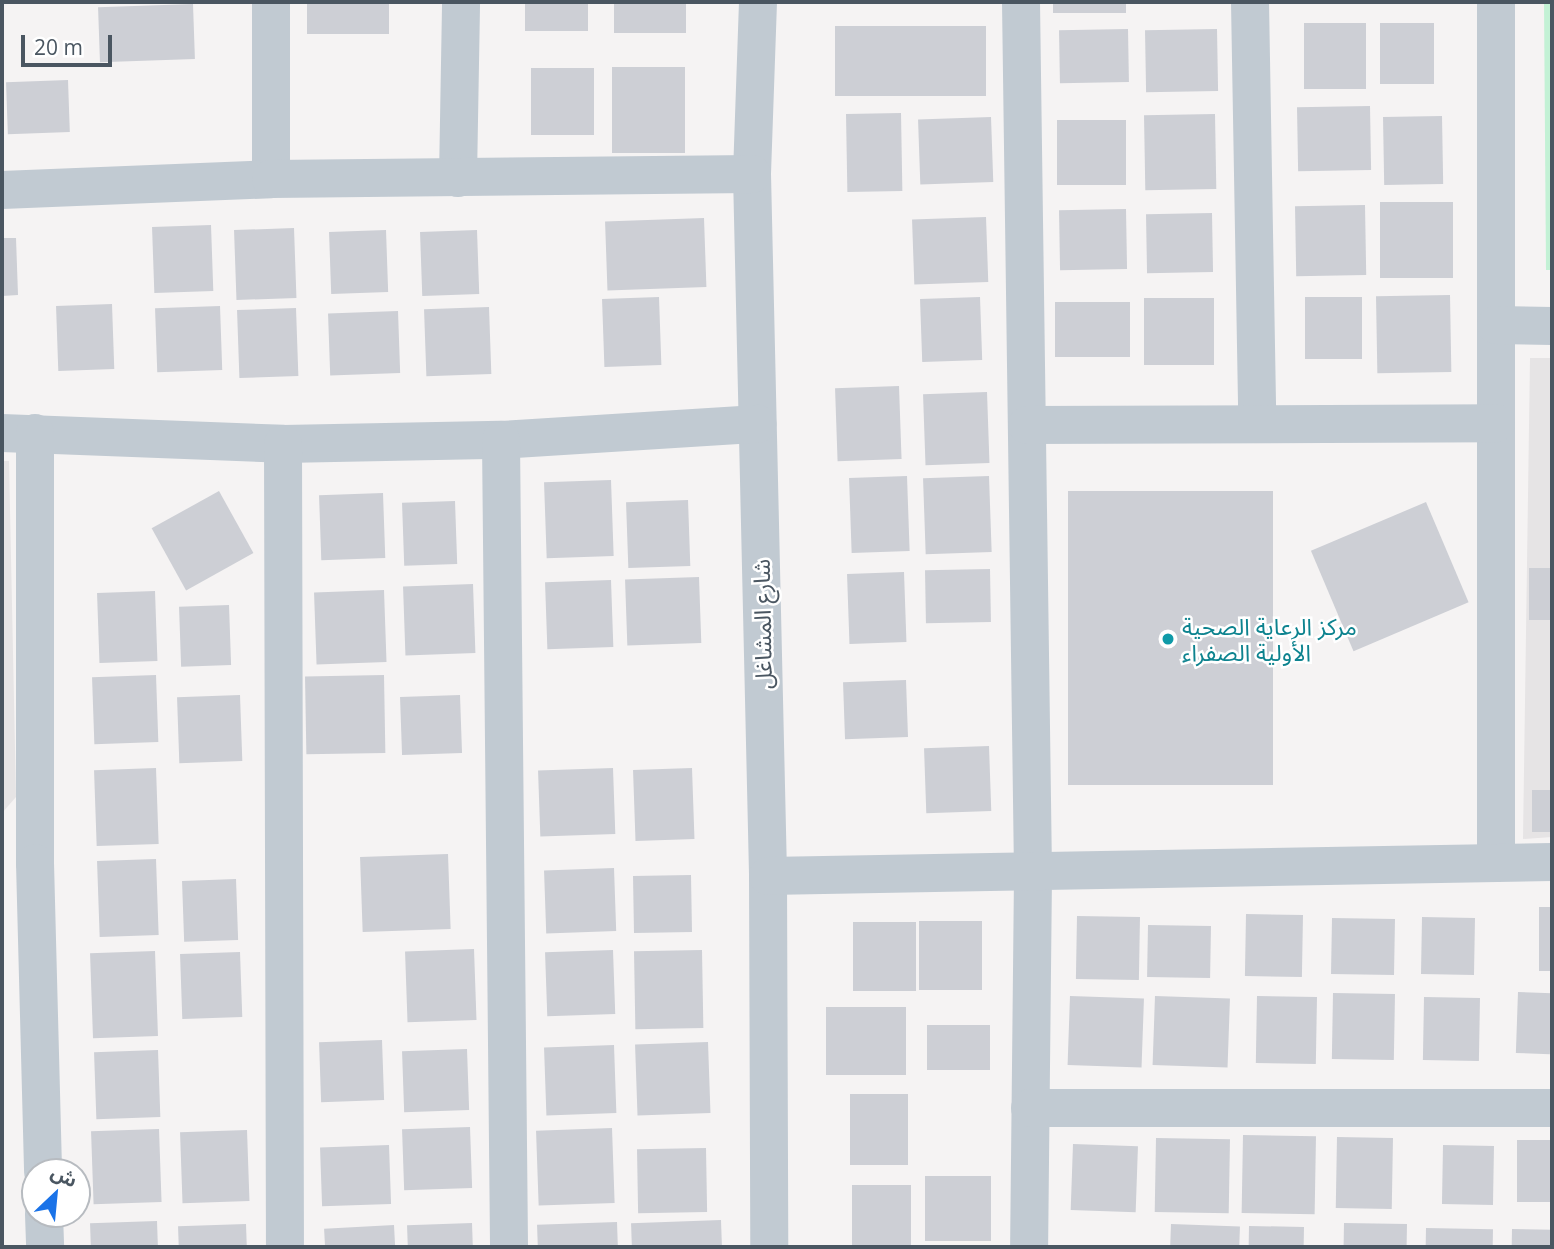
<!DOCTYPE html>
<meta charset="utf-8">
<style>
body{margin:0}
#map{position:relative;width:1554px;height:1249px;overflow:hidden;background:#f5f3f3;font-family:"Open Sans","Noto Sans Arabic",sans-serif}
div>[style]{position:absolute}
.education>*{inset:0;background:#e6e4e5}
.green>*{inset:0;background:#c3f1d5}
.building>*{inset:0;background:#cdcfd5;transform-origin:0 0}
.minor>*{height:38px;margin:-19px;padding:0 19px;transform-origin:19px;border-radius:19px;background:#c1cad2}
.dots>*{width:19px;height:19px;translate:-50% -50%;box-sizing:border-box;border:4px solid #fff;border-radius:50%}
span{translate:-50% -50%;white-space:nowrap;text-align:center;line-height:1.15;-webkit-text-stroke:5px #fff;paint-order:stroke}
.street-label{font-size:23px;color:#4a5661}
.culture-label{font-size:23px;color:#0d838f}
.left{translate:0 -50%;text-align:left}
.frame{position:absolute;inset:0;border:4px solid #4a5661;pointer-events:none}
.north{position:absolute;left:21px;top:1158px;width:70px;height:70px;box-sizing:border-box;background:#fff;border:2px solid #b7bbc0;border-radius:50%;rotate:26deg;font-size:19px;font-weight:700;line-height:28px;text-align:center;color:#4a5661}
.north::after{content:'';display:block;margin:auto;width:24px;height:32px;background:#1a73e8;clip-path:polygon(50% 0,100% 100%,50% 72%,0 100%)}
.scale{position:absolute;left:21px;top:35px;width:91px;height:32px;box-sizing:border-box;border:4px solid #4a5661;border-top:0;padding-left:9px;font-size:21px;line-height:24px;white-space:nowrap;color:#4a5661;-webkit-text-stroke:5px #fff;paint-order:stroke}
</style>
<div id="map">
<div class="education">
<i style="clip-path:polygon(1530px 358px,1552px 358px,1552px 837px,1523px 839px)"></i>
<i style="clip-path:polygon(2px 461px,9px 461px,16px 797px,2px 813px)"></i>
</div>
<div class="green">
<i style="clip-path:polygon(1544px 2px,1552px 2px,1552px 270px,1546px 270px)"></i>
</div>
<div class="building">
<i style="left:307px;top:2px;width:82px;height:32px"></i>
<i style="left:525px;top:2px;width:63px;height:29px"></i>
<i style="left:614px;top:2px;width:72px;height:31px"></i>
<i style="left:1053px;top:2px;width:73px;height:11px"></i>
<i style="left:193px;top:4px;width:55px;height:95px;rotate:88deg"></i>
<i style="left:1304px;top:23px;width:62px;height:66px"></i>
<i style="left:1380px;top:23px;width:54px;height:61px"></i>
<i style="left:835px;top:26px;width:151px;height:70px"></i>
<i style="left:1128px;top:29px;width:53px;height:69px;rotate:89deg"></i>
<i style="left:1217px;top:29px;width:62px;height:72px;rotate:89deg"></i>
<i style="left:612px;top:67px;width:73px;height:86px"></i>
<i style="left:594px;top:68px;width:67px;height:63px;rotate:90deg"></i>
<i style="left:68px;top:80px;width:52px;height:62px;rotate:88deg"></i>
<i style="left:1370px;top:106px;width:64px;height:73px;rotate:89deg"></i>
<i style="left:901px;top:113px;width:78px;height:55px;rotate:89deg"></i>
<i style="left:1215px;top:114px;width:75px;height:71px;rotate:89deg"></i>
<i style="left:1442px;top:116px;width:68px;height:59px;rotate:89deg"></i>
<i style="left:991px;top:117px;width:65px;height:73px;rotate:88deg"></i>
<i style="left:1057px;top:120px;width:69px;height:65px"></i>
<i style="left:1380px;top:202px;width:73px;height:76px"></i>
<i style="left:1365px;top:205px;width:70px;height:70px;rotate:89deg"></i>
<i style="left:1126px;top:209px;width:60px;height:67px;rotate:89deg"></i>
<i style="left:1212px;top:213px;width:59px;height:66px;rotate:89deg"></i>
<i style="left:986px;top:217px;width:65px;height:74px;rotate:88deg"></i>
<i style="left:704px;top:218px;width:69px;height:99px;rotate:88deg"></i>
<i style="left:211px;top:225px;width:66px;height:59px;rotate:88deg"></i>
<i style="left:294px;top:228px;width:70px;height:60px;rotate:88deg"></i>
<i style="left:386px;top:230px;width:62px;height:57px;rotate:88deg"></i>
<i style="left:477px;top:230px;width:64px;height:57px;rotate:88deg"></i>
<i style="clip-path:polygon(2px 238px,16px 238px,18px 295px,2px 296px)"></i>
<i style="left:1450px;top:295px;width:77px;height:74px;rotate:89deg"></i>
<i style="left:659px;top:297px;width:68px;height:57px;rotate:88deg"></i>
<i style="left:980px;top:297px;width:63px;height:60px;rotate:88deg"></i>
<i style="left:1305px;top:297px;width:57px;height:62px"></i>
<i style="left:1144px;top:298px;width:70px;height:67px"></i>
<i style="left:1055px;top:302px;width:75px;height:55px"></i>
<i style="left:112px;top:304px;width:65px;height:56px;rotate:88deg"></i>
<i style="left:220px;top:306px;width:64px;height:65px;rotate:88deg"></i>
<i style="left:489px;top:307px;width:67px;height:65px;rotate:88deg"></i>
<i style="left:296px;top:308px;width:68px;height:59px;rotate:88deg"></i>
<i style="left:398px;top:311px;width:62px;height:70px;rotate:88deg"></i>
<i style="left:899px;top:386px;width:73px;height:64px;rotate:88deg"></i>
<i style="left:987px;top:392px;width:71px;height:64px;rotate:88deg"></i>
<i style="left:907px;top:476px;width:75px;height:58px;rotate:88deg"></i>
<i style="left:989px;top:476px;width:76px;height:66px;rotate:88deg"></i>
<i style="left:611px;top:480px;width:76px;height:67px;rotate:88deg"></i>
<i style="left:219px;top:491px;width:71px;height:77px;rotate:61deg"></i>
<i style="left:1273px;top:491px;width:294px;height:205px;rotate:90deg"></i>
<i style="left:383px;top:493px;width:65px;height:64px;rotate:88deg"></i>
<i style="left:688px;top:500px;width:66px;height:62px;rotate:88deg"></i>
<i style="left:455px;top:501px;width:63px;height:53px;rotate:88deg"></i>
<i style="left:1426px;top:502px;width:109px;height:125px;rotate:67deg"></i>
<i style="left:1529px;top:568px;width:23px;height:52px"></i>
<i style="left:990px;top:569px;width:53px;height:65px;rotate:89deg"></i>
<i style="left:904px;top:572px;width:70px;height:57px;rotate:88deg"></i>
<i style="left:699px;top:577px;width:66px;height:74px;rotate:88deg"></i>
<i style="left:611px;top:580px;width:67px;height:66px;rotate:88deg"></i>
<i style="left:473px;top:584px;width:69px;height:70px;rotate:88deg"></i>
<i style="left:384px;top:590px;width:72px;height:70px;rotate:88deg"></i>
<i style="left:155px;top:591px;width:70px;height:58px;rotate:88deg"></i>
<i style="left:229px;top:605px;width:60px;height:50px;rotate:88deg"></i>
<i style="left:156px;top:675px;width:67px;height:64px;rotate:88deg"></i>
<i style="left:384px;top:675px;width:78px;height:79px;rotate:89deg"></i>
<i style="left:906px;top:680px;width:57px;height:63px;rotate:88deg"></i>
<i style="left:240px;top:695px;width:66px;height:63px;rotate:88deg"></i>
<i style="left:460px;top:695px;width:58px;height:60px;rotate:88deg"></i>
<i style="left:989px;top:746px;width:65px;height:65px;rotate:88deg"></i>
<i style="left:156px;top:768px;width:76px;height:62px;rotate:88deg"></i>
<i style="left:613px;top:768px;width:66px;height:75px;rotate:88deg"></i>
<i style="left:692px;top:768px;width:71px;height:59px;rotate:88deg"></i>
<i style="left:1532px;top:790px;width:20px;height:42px"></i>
<i style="left:448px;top:854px;width:75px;height:88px;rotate:88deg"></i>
<i style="left:156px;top:859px;width:76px;height:59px;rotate:88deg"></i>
<i style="left:614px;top:868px;width:63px;height:70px;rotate:88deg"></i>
<i style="left:691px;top:875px;width:57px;height:58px;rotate:89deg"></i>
<i style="left:236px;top:879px;width:61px;height:54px;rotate:88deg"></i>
<i style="left:1539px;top:907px;width:13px;height:64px"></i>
<i style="left:1246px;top:914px;width:57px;height:62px;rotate:1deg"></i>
<i style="left:1077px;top:916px;width:63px;height:63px;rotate:1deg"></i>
<i style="left:1422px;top:917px;width:53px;height:57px;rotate:1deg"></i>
<i style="left:1332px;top:918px;width:63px;height:56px;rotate:1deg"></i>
<i style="left:919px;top:921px;width:63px;height:69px"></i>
<i style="left:853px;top:922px;width:63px;height:69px"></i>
<i style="left:1148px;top:925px;width:63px;height:52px;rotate:1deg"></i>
<i style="left:474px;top:949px;width:71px;height:69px;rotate:88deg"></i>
<i style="left:613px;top:950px;width:64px;height:68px;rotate:88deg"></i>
<i style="left:702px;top:950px;width:78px;height:68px;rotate:89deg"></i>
<i style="left:155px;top:951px;width:85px;height:65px;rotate:88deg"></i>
<i style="left:240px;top:952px;width:65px;height:60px;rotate:88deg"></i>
<i style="left:1518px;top:992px;width:34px;height:61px;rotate:2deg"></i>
<i style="left:1333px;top:993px;width:62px;height:66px;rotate:1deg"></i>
<i style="left:1070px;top:996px;width:74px;height:69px;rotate:2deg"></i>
<i style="left:1155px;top:996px;width:75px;height:69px;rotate:2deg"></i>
<i style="left:1257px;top:996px;width:60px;height:67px;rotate:1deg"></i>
<i style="left:1424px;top:997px;width:56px;height:63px;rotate:1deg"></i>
<i style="left:826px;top:1007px;width:80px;height:68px"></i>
<i style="left:927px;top:1025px;width:63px;height:45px"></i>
<i style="left:382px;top:1040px;width:60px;height:63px;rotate:88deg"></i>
<i style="left:708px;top:1042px;width:71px;height:73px;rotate:88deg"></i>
<i style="left:614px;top:1045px;width:68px;height:70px;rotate:88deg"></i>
<i style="left:467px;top:1049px;width:61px;height:65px;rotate:88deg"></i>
<i style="left:158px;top:1050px;width:67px;height:64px;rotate:88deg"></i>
<i style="left:850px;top:1094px;width:58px;height:71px"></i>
<i style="left:470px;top:1127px;width:61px;height:68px;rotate:88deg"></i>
<i style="left:612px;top:1128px;width:75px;height:76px;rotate:88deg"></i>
<i style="left:159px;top:1129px;width:73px;height:68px;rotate:88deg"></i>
<i style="left:247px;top:1130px;width:71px;height:67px;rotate:88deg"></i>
<i style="left:1243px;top:1135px;width:73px;height:78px;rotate:1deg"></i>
<i style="left:1337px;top:1137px;width:56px;height:71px;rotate:1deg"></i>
<i style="left:1156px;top:1138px;width:74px;height:74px;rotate:1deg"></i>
<i style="left:1517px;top:1140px;width:35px;height:62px"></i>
<i style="left:1073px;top:1144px;width:65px;height:66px;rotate:2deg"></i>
<i style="left:389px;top:1145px;width:59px;height:69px;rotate:88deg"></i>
<i style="left:1443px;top:1145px;width:51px;height:59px;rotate:1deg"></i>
<i style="left:706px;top:1148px;width:64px;height:69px;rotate:89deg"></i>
<i style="left:925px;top:1176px;width:66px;height:65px"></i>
<i style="left:852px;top:1185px;width:59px;height:62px"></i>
<i style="left:721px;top:1220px;width:27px;height:90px;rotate:88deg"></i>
<i style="left:157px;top:1221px;width:26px;height:67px;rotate:88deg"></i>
<i style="left:617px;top:1222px;width:25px;height:80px;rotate:88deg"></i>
<i style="left:472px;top:1223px;width:24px;height:65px;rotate:88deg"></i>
<i style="left:1344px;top:1223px;width:63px;height:24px;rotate:1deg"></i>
<i style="left:246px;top:1224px;width:23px;height:68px;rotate:88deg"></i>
<i style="left:1171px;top:1224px;width:69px;height:23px;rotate:2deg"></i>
<i style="left:394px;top:1225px;width:22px;height:70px;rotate:87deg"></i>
<i style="left:1249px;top:1226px;width:55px;height:21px;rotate:1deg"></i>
<i style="left:1426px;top:1228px;width:67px;height:19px;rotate:1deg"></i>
<i style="left:1512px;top:1229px;width:40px;height:18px;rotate:1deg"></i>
</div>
<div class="minor">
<i style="left:271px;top:2px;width:177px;rotate:90deg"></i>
<i style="left:758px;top:2px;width:172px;rotate:92deg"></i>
<i style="left:752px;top:174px;width:702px;rotate:88.69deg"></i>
<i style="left:768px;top:876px;width:371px;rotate:89.8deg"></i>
<i style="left:1021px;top:2px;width:873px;rotate:89.21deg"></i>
<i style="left:1033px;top:875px;width:372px;rotate:90.6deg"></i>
<i style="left:1250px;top:2px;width:422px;rotate:89deg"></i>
<i style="left:1496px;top:2px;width:861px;rotate:90deg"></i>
<i style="left:458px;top:178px;width:176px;rotate:-89deg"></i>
<i style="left:2px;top:190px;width:269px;rotate:-2.3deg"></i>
<i style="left:271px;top:179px;width:481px;rotate:-0.6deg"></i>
<i style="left:1496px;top:325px;width:56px;rotate:1deg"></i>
<i style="left:1027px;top:425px;width:469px;rotate:-0.2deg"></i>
<i style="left:2px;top:433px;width:281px;rotate:2.2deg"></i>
<i style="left:283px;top:444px;width:218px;rotate:-1.1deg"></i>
<i style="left:501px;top:440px;width:257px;rotate:-3.6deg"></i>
<i style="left:35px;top:433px;width:430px;rotate:90deg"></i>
<i style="left:35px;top:863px;width:309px;rotate:88.5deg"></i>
<i style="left:501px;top:440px;width:807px;rotate:89.43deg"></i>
<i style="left:283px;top:444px;width:803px;rotate:89.86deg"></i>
<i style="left:768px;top:876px;width:784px;rotate:-1.02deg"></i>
<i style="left:1030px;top:1108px;width:522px"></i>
<i style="left:44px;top:1214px;width:33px;rotate:88deg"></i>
</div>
<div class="dots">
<i style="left:1168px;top:639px;background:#0f9aa8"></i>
</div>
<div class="street-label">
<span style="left:762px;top:624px;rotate:-91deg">شارع المشاغل</span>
</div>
<div class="culture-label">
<span class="left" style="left:1182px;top:639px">مركز الرعاية الصحية<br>الأولية الصفراء</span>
</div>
<div class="frame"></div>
<div class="north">ش</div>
<div class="scale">20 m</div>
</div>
